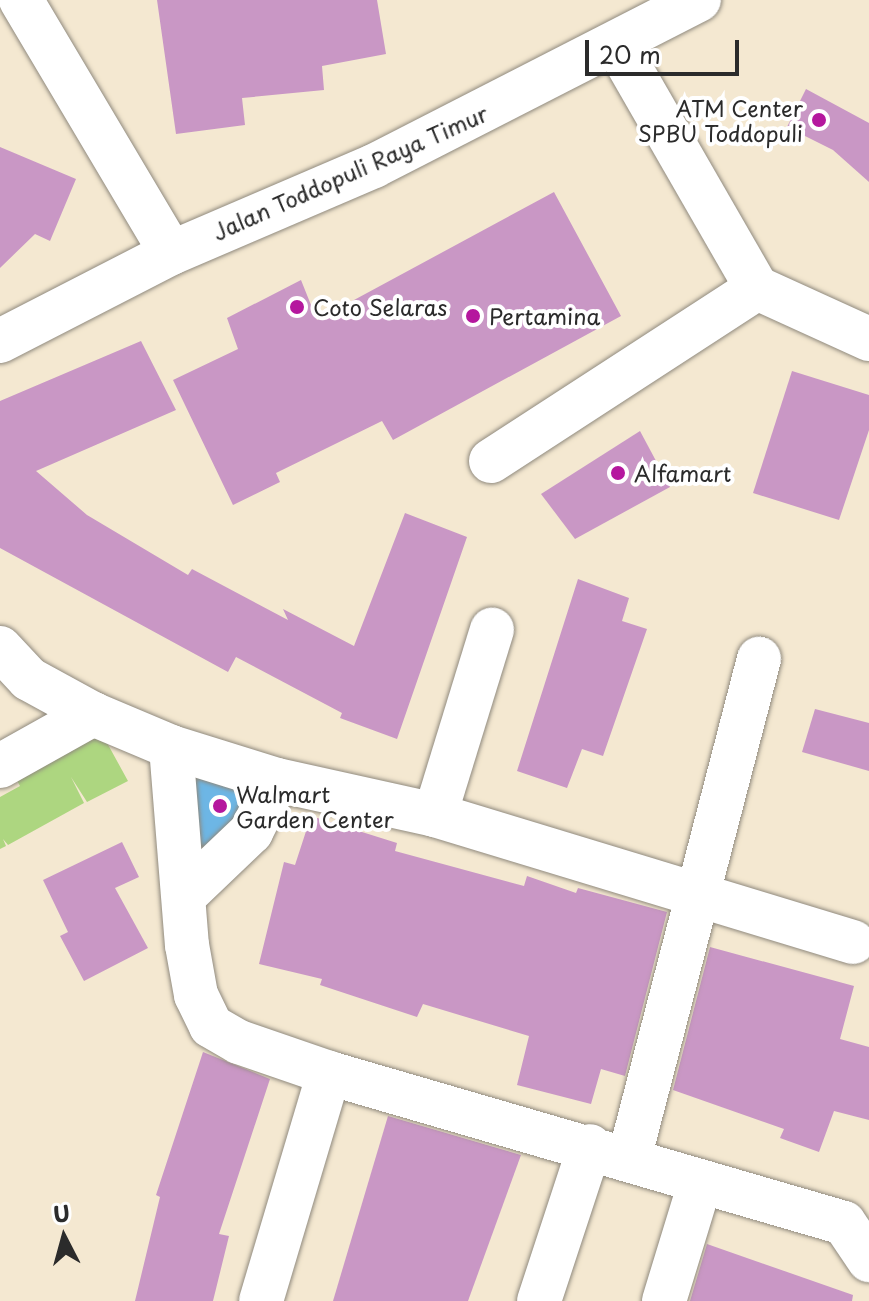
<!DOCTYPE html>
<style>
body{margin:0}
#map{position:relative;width:869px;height:1301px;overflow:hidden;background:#f4e8d1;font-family:"Playpen Sans",sans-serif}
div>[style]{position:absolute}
.green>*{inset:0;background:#add680}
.water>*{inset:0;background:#6db6e5}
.building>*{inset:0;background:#c997c5}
.roads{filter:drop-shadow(0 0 2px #908a7e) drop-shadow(0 0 2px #908a7e)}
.minor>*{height:44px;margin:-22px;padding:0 22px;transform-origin:22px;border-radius:22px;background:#fff}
.secondary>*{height:44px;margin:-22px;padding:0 22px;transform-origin:22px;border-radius:22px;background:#fff}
.dots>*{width:22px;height:22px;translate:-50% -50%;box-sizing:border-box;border:4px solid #fff;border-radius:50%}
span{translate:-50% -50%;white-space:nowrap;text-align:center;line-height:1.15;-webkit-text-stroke:8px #fff;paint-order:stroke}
.poi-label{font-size:22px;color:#2b2b2b}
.right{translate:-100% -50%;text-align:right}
.left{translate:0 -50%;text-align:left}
.street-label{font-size:22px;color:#2b2b2b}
.north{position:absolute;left:24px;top:1197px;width:80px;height:80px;-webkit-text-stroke:6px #fff;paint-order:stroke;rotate:354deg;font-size:22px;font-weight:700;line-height:32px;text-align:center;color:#2b2b2b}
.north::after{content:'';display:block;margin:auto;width:28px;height:36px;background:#2b2b2b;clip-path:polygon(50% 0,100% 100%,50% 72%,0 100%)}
.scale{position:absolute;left:585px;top:40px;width:154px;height:36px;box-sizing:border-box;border:4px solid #2b2b2b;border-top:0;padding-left:10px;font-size:24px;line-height:28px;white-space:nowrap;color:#2b2b2b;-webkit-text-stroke:6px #fff;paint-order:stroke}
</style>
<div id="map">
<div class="green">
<i style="clip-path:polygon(100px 730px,128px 781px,87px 802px,71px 777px,84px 803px,8px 845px,3px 839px,6px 846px,0 849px,0 797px,20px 786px,14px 775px)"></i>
</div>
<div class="water">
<i style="clip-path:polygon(182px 762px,262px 786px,195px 872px)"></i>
</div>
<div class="building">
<i style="clip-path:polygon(157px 0,377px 0,386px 54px,322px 66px,324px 90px,242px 98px,245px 125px,176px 134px)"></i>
<i style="clip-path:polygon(806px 89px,869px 123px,869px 182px,833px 150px,787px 127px)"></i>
<i style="clip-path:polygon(0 147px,76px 179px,50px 241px,35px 234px,0 268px)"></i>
<i style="clip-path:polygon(554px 192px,621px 316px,393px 440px,382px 421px,276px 473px,280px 482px,233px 505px,173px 380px,238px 349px,227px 318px,301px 280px,317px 320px)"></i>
<i style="clip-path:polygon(141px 341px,176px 410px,36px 471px,87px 515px,188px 575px,192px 569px,288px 620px,283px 609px,354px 646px,405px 513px,467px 537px,397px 739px,340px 718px,342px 713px,236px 657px,228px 672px,0 548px,0 401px)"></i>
<i style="clip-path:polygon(792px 371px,869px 395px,869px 430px,839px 520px,753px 493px)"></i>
<i style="clip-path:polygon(640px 431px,670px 487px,575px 539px,541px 494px)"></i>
<i style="clip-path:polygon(578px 579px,629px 598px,622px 621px,647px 629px,603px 756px,582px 749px,567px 788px,517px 771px)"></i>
<i style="clip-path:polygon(815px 709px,869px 723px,869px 771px,802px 752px)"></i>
<i style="clip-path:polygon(311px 816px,397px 843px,395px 851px,524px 886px,527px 876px,576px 893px,578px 888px,667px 912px,625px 1076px,601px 1069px,591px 1104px,517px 1085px,529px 1036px,423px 1004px,417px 1017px,320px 985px,322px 979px,259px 964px,284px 862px,295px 865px)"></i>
<i style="clip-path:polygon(122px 842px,139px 877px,115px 888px,148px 948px,84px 981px,60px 936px,68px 932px,43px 880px)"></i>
<i style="clip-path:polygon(710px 947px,854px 986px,840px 1039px,869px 1047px,869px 1120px,834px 1111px,819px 1152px,780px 1138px,784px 1129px,673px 1090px)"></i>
<i style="clip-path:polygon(203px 1052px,270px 1079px,219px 1234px,229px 1236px,213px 1301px,135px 1301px,160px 1197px,156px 1195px)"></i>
<i style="clip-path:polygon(388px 1116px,521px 1155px,468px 1301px,333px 1301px)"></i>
<i style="clip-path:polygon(707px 1244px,853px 1295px,852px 1301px,690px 1301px)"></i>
</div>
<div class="roads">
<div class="minor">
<i style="left:21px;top:0;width:294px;rotate:59.3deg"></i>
<i style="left:617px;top:45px;width:280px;rotate:60.1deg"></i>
<i style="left:757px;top:288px;width:123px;rotate:24.5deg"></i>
<i style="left:491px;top:461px;width:317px;rotate:-33deg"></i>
<i style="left:0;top:648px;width:42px;rotate:46.9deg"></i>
<i style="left:29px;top:679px;width:73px;rotate:28.7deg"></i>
<i style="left:93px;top:714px;width:85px;rotate:22.9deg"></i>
<i style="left:171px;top:747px;width:111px;rotate:17.3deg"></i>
<i style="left:277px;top:780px;width:162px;rotate:12.5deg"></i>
<i style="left:435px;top:815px;width:194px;rotate:-72.9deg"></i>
<i style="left:171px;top:747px;width:199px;rotate:85.4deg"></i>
<i style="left:187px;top:945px;width:51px;rotate:79.8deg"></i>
<i style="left:196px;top:995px;width:34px;rotate:64deg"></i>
<i style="left:211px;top:1026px;width:32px;rotate:30deg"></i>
<i style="left:239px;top:1042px;width:95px;rotate:19deg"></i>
<i style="left:329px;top:1073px;width:536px;rotate:16.24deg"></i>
<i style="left:844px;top:1223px;width:45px;rotate:56deg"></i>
<i style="left:0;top:766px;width:107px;rotate:-29.2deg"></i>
<i style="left:435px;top:815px;width:437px;rotate:16.9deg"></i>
<i style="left:186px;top:894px;width:90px;rotate:-43.6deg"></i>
<i style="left:251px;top:832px;width:58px;rotate:-63.4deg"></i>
<i style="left:629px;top:1159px;width:517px;rotate:-75.43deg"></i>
<i style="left:261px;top:1301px;width:238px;rotate:-73.4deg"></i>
<i style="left:539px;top:1301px;width:163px;rotate:-71.8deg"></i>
<i style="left:664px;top:1301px;width:123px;rotate:-73deg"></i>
</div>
<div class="secondary">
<i style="left:0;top:341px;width:192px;rotate:-27.2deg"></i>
<i style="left:171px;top:253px;width:221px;rotate:-23.2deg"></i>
<i style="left:374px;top:166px;width:365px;rotate:-27.1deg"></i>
</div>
</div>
<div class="dots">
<i style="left:819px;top:120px;background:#b5179e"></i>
<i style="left:297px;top:307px;background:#b5179e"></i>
<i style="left:473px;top:316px;background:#b5179e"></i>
<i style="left:618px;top:473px;background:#b5179e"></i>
<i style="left:220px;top:806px;background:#b5179e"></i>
</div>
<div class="poi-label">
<span class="right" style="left:803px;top:120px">ATM Center<br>SPBU Toddopuli</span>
<span class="left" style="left:313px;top:307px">Coto Selaras</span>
<span class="left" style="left:489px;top:316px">Pertamina</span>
<span class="left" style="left:634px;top:473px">Alfamart</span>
<span class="left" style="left:236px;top:806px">Walmart<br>Garden Center</span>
</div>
<div class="street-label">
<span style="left:350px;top:172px;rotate:-24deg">Jalan Toddopuli Raya Timur</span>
</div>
<div class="north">U</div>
<div class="scale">20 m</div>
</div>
